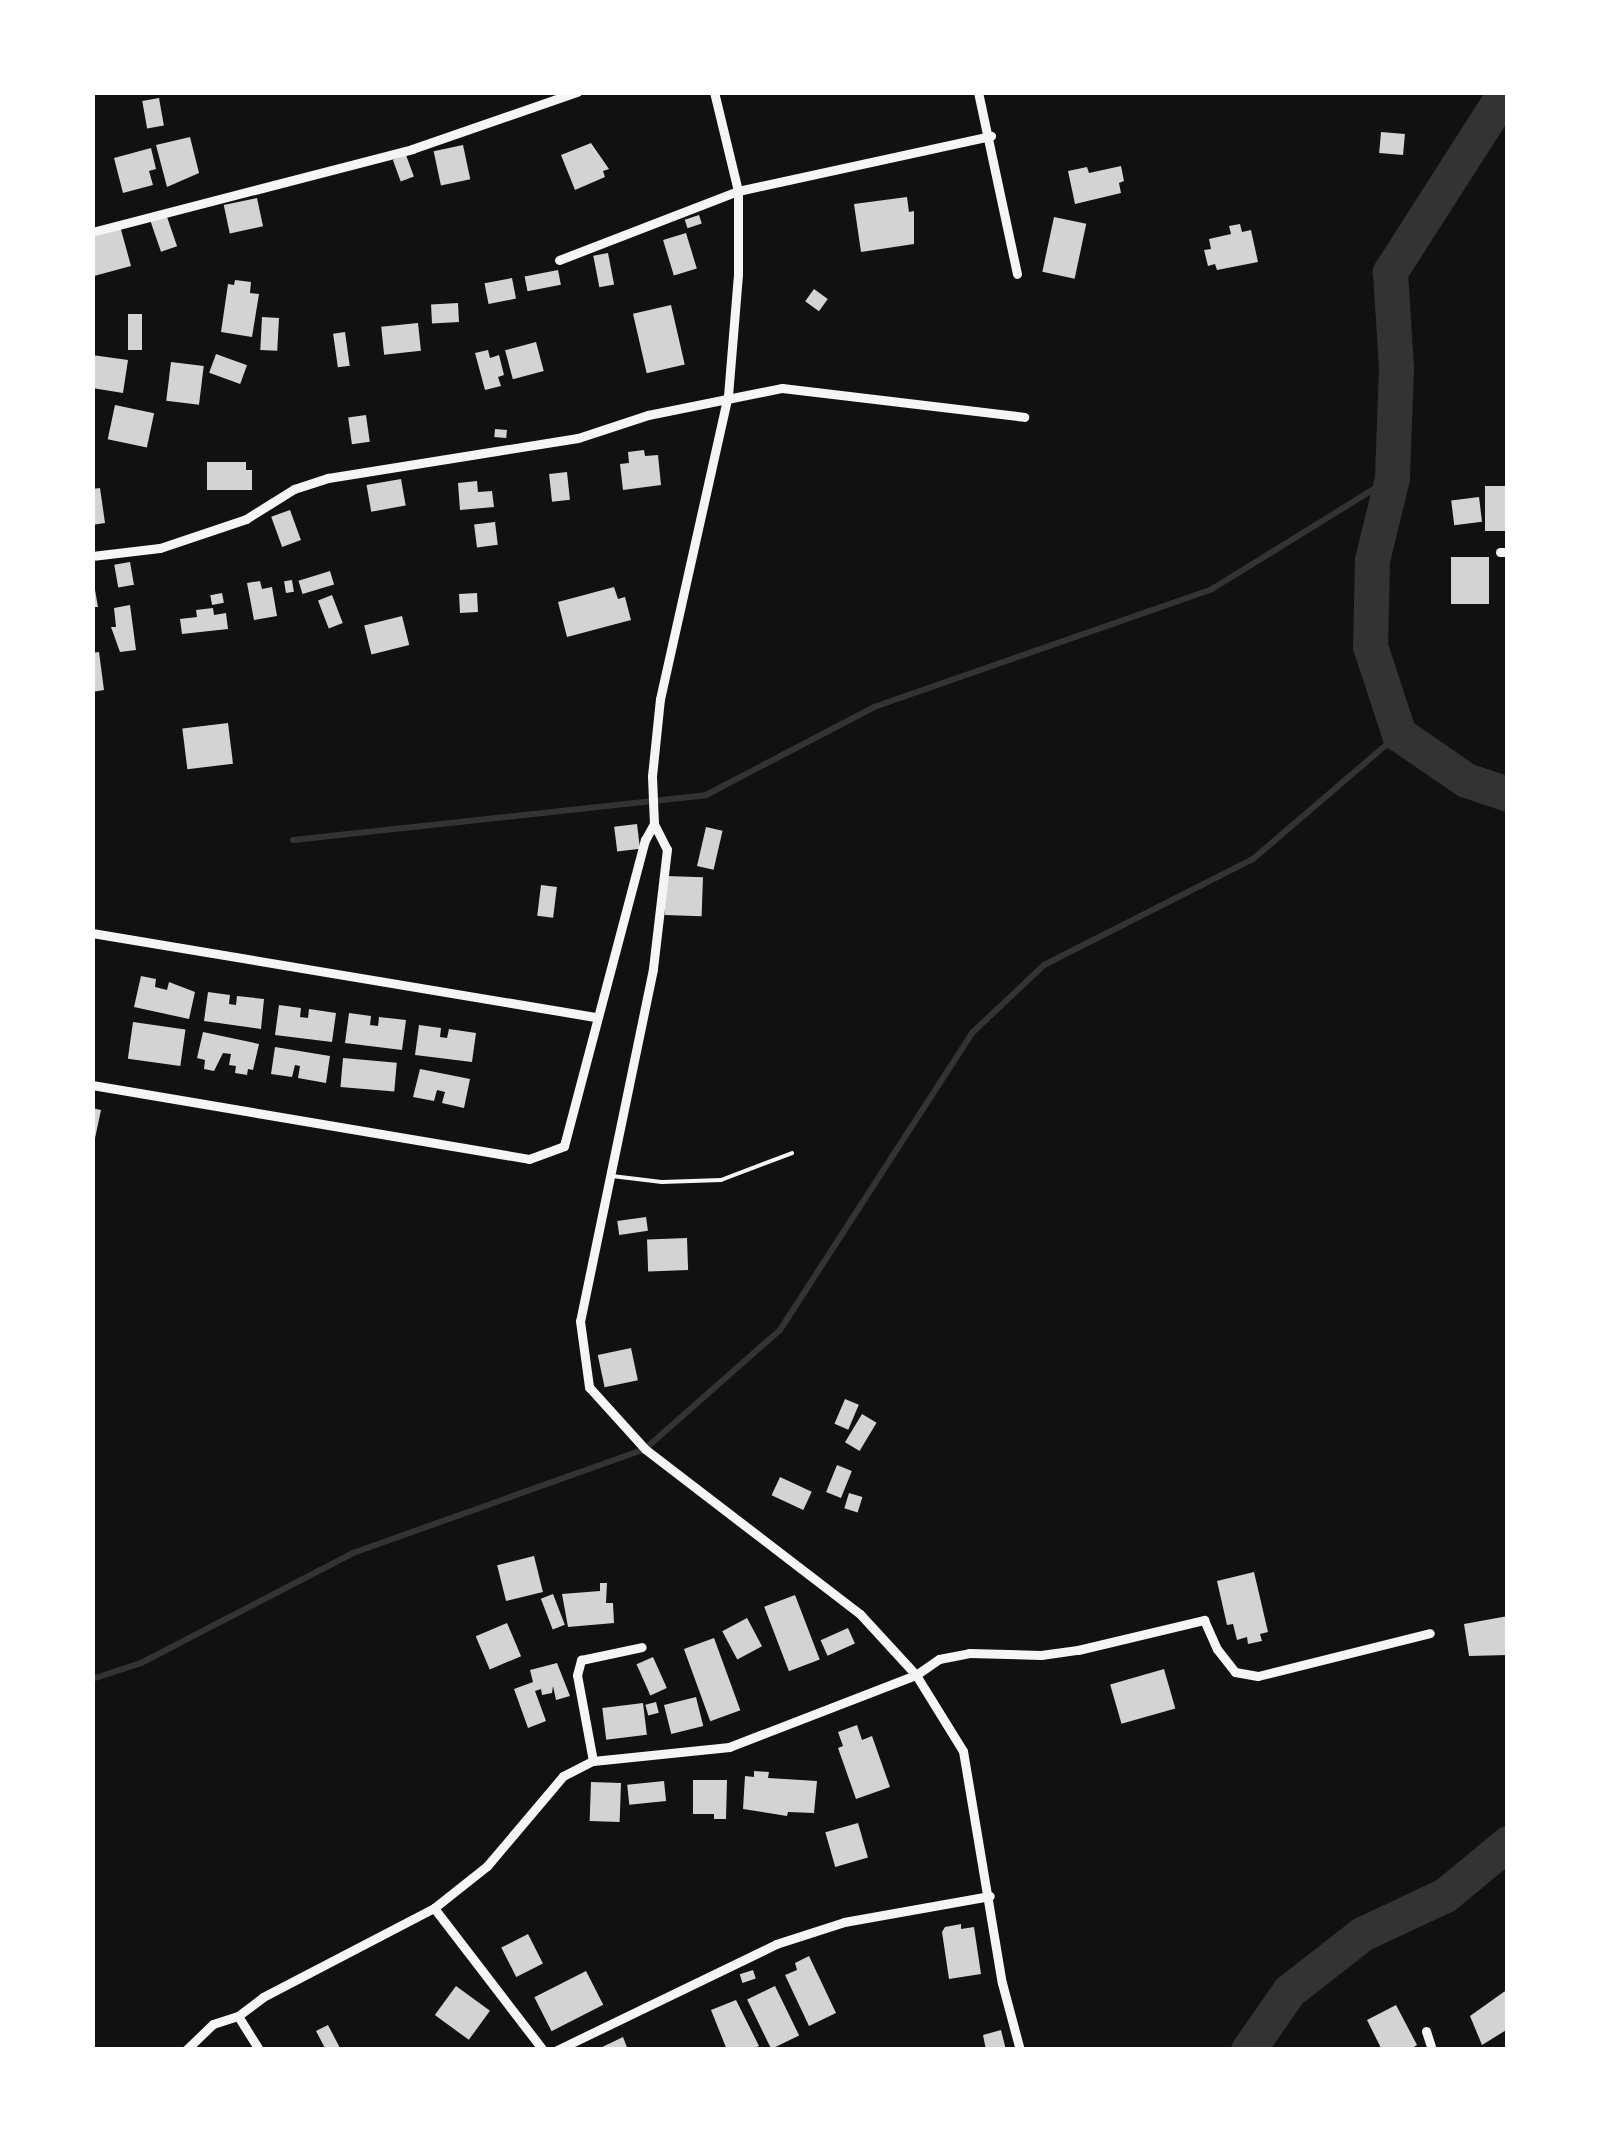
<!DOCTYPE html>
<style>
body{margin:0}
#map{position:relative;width:1600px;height:2142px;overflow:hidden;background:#111;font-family:"Roboto Condensed",sans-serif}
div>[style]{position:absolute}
.stream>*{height:6px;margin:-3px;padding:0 3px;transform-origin:3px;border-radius:3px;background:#333}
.river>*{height:35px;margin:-17.5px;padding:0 17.5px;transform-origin:17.5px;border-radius:17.5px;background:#333}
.building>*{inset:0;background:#d3d3d3;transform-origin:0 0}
.service>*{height:4px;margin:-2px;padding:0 2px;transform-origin:2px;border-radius:2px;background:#f5f5f5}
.minor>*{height:9px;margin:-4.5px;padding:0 4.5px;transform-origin:4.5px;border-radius:4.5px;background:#f5f5f5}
span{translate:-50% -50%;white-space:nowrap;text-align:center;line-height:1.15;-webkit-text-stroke:9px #fff;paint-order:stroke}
.frame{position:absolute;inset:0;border:95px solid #fff;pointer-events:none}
</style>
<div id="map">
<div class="stream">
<i style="left:293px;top:840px;width:415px;rotate:-6.2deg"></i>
<i style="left:706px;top:795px;width:190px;rotate:-27.6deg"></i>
<i style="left:874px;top:707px;width:358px;rotate:-19.2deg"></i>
<i style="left:1212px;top:589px;width:211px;rotate:-31.7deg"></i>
<i style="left:92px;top:1679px;width:52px;rotate:-18.1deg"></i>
<i style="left:141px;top:1663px;width:239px;rotate:-27.4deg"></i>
<i style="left:353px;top:1553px;width:310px;rotate:-19.6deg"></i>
<i style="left:645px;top:1449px;width:180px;rotate:-41.4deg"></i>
<i style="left:780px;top:1330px;width:355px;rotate:-57.1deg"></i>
<i style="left:973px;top:1032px;width:98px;rotate:-43.3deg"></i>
<i style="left:1044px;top:965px;width:234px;rotate:-26.9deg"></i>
<i style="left:1253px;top:859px;width:192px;rotate:-40.6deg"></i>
</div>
<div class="river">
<i style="left:1505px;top:92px;width:214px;rotate:122.6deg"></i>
<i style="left:1390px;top:272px;width:95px;rotate:86.4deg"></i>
<i style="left:1396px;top:367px;width:111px;rotate:92.1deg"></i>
<i style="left:1392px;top:478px;width:84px;rotate:103.7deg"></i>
<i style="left:1372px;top:560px;width:86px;rotate:91.3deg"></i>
<i style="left:1370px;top:646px;width:93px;rotate:71.8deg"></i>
<i style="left:1399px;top:734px;width:81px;rotate:34.5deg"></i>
<i style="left:1466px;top:780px;width:44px;rotate:18.4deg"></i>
<i style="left:1248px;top:2050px;width:72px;rotate:-55.2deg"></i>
<i style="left:1289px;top:1991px;width:93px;rotate:-38deg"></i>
<i style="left:1362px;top:1934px;width:92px;rotate:-25.2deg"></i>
<i style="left:1445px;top:1895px;width:82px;rotate:-39.5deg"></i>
</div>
<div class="building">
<i style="left:159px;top:98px;width:28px;height:17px;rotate:80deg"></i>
<i style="left:1381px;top:132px;width:24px;height:21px;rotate:5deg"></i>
<i style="clip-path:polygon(190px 137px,199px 173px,167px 187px,156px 145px)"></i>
<i style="clip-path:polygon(591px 143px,609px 169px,603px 171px,605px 177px,575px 190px,561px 155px)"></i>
<i style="left:463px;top:145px;width:35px;height:30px;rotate:78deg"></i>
<i style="clip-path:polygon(151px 148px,156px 169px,149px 171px,153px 185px,123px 193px,114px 158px)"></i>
<i style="left:406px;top:155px;width:23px;height:14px;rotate:70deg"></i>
<i style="clip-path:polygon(1121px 166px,1124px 181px,1119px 183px,1121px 193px,1075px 204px,1068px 171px,1087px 167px,1089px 173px)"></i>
<i style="clip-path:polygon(907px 197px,909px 212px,914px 211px,914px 244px,861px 252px,854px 204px)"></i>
<i style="left:257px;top:198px;width:29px;height:34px;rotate:78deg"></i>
<i style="left:166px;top:214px;width:34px;height:17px;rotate:71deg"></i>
<i style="left:699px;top:215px;width:9px;height:15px;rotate:72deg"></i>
<i style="left:1054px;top:217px;width:33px;height:56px;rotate:12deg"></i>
<i style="clip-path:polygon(1240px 224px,1242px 232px,1251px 230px,1258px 262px,1217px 270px,1215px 264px,1208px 266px,1204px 250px,1211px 249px,1209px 239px,1231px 234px,1229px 226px)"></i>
<i style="clip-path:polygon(120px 226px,131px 266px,94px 276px,92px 234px)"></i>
<i style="left:686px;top:233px;width:37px;height:24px;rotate:73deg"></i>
<i style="left:608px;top:253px;width:32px;height:15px;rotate:79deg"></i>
<i style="left:558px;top:270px;width:15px;height:34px;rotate:79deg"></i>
<i style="left:512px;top:278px;width:21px;height:28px;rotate:79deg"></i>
<i style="clip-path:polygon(235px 280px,251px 282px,250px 293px,259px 294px,252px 337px,221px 332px,228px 284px,234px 285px)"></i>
<i style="left:814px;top:289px;width:17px;height:15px;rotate:36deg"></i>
<i style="left:458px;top:303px;width:19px;height:27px;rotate:87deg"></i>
<i style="left:671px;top:305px;width:61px;height:39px;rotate:77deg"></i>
<i style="left:128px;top:314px;width:14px;height:36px"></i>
<i style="left:262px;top:317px;width:17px;height:33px;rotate:3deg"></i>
<i style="left:418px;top:323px;width:28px;height:37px;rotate:84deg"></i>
<i style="left:345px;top:332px;width:34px;height:12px;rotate:82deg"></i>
<i style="left:536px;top:342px;width:30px;height:32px;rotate:75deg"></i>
<i style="clip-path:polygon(488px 350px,490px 358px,499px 355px,504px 375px,498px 377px,501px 386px,485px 390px,475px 353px)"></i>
<i style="left:216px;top:354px;width:33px;height:20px;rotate:20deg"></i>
<i style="clip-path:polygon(92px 355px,128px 360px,123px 393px,92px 388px)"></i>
<i style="left:171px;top:362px;width:33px;height:39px;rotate:7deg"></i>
<i style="left:115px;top:405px;width:40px;height:35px;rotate:12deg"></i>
<i style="left:366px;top:415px;width:27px;height:18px;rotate:82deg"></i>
<i style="left:495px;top:429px;width:12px;height:8px;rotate:5deg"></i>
<i style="clip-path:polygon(644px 450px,645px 456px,658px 455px,661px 485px,623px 490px,620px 464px,629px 463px,628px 452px)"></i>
<i style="clip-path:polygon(207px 462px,246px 462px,246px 470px,252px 470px,252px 490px,207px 490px)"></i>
<i style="left:567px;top:472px;width:28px;height:18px;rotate:84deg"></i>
<i style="left:401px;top:479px;width:27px;height:35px;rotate:80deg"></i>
<i style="clip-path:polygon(477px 481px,478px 492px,492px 491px,494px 507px,460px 510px,458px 483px)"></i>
<i style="left:1508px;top:486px;width:45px;height:23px;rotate:90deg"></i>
<i style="clip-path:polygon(100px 488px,105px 523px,92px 525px,92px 489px)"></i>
<i style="left:1479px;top:497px;width:25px;height:28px;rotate:83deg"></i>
<i style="left:290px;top:510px;width:32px;height:20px;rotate:70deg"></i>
<i style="left:495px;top:522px;width:23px;height:21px;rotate:83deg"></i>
<i style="left:1451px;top:557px;width:38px;height:47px"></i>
<i style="left:130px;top:562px;width:23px;height:16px;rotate:80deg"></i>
<i style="left:330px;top:571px;width:14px;height:33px;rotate:73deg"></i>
<i style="clip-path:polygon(92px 573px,98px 607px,92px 607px)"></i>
<i style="left:292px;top:580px;width:12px;height:8px;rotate:81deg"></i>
<i style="clip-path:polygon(260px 581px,262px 589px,272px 587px,277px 616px,254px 620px,247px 583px)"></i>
<i style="clip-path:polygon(614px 587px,618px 599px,625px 597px,631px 620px,567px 637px,558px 602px)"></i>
<i style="left:222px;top:593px;width:10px;height:12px;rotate:79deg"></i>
<i style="left:477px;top:593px;width:19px;height:18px;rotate:87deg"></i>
<i style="left:332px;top:595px;width:30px;height:15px;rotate:69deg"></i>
<i style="clip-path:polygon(130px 605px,136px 650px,120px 652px,111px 627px,116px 627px,114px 608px)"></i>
<i style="clip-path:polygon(213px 608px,214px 615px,226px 613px,228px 629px,182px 634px,180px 619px,197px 617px,196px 610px)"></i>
<i style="left:402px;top:616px;width:30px;height:39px;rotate:76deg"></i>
<i style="clip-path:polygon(99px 652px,104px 690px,92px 692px,92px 653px)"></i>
<i style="left:228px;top:723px;width:41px;height:46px;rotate:83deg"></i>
<i style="left:637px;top:824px;width:25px;height:23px;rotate:83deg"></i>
<i style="left:706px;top:827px;width:17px;height:40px;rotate:13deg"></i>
<i style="left:666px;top:876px;width:37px;height:39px;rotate:2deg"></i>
<i style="left:541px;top:885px;width:16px;height:31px;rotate:7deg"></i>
<i style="clip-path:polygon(141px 976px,156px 979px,155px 987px,167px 990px,169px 982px,195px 992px,189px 1019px,134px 1007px)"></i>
<i style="clip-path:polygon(208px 992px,230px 995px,229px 1004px,236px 1005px,237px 996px,264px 999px,261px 1029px,204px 1021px)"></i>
<i style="clip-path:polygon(279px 1005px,301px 1008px,300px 1017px,308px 1018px,309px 1009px,336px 1013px,332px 1042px,275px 1035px)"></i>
<i style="clip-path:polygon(349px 1013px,371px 1016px,370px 1025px,378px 1026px,379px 1017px,406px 1020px,402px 1050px,345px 1043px)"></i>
<i style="left:133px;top:1022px;width:53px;height:37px;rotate:8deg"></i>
<i style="clip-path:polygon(419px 1025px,441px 1028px,440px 1037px,447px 1038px,449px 1029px,476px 1033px,472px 1062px,415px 1055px)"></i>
<i style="clip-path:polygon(203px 1032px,259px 1044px,253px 1070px,248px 1069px,247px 1075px,235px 1073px,236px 1066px,229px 1065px,231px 1054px,223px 1053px,214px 1071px,204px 1069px,205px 1060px,197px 1058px)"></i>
<i style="clip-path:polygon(275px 1047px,330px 1056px,326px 1083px,298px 1078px,300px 1066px,295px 1065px,292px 1077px,271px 1074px)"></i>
<i style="left:343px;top:1058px;width:54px;height:29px;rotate:5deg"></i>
<i style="clip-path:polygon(420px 1069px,470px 1079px,464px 1108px,442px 1103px,445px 1092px,437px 1090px,434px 1101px,413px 1097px)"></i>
<i style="clip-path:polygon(92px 1108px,101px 1110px,94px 1143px,92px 1143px)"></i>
<i style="left:646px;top:1217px;width:14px;height:29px;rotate:82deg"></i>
<i style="left:687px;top:1238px;width:32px;height:40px;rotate:88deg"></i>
<i style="left:631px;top:1348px;width:33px;height:34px;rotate:78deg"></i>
<i style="left:845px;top:1399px;width:15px;height:27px;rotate:23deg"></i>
<i style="left:862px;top:1414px;width:17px;height:33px;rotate:31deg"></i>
<i style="left:837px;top:1465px;width:16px;height:29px;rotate:22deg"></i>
<i style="left:780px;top:1477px;width:35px;height:20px;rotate:25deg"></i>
<i style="left:849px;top:1493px;width:14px;height:16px;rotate:17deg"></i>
<i style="left:534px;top:1556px;width:37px;height:38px;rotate:76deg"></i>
<i style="clip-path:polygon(1254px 1572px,1268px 1632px,1260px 1634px,1262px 1641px,1248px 1644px,1247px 1637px,1237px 1640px,1233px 1624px,1227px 1625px,1217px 1581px)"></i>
<i style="clip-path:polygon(600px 1583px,607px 1583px,606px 1603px,613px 1603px,614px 1623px,568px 1627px,562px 1594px,600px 1591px)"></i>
<i style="left:553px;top:1594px;width:33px;height:13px;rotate:69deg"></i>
<i style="left:795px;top:1595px;width:69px;height:33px;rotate:69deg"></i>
<i style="clip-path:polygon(1508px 1616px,1508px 1655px,1469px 1656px,1464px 1624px)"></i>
<i style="left:747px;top:1618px;width:32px;height:28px;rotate:62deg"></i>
<i style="left:507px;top:1623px;width:36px;height:34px;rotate:67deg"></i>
<i style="left:848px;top:1628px;width:17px;height:30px;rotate:66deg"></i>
<i style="left:714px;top:1638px;width:77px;height:32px;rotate:70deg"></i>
<i style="left:653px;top:1657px;width:34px;height:18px;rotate:66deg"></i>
<i style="clip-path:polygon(557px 1663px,570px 1696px,556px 1700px,553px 1686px,552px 1693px,542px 1695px,541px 1689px,535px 1691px,546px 1721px,528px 1728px,514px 1689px,533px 1682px,530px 1670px)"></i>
<i style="left:1164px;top:1669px;width:41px;height:56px;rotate:74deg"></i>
<i style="left:696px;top:1697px;width:30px;height:33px;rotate:76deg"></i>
<i style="left:656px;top:1702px;width:11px;height:11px;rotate:75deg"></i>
<i style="left:643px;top:1703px;width:32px;height:41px;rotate:83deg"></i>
<i style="clip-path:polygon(857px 1725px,862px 1740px,872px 1736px,890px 1787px,856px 1799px,838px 1748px,843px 1746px,838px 1732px)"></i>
<i style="clip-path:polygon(754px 1771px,769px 1772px,768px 1778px,817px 1781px,814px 1813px,788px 1812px,787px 1816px,743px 1809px,745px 1776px,754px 1777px)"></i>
<i style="clip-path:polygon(693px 1780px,727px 1780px,726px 1819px,714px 1819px,714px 1814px,693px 1814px)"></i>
<i style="left:664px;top:1781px;width:20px;height:37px;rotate:84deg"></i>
<i style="left:591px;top:1782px;width:30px;height:39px;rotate:2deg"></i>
<i style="left:858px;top:1823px;width:36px;height:34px;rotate:74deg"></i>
<i style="clip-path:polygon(961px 1924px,961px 1929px,974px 1927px,981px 1974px,949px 1979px,942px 1932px,945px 1927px)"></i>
<i style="left:528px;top:1934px;width:33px;height:30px;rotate:63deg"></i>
<i style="clip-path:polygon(809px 1956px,836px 2013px,809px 2026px,785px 1975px,797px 1970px,795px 1963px)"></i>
<i style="left:753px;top:1970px;width:9px;height:14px;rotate:72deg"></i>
<i style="left:586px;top:1971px;width:38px;height:58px;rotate:63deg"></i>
<i style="left:456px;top:1986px;width:42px;height:36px;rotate:36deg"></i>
<i style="left:775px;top:1986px;width:55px;height:31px;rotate:64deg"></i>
<i style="clip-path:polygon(1508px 1989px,1508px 2029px,1482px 2045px,1470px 2016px)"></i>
<i style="clip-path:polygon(736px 2000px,759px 2046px,750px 2050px,727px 2050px,711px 2010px)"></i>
<i style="clip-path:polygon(1396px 2005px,1417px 2045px,1409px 2050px,1382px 2050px,1367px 2020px)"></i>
<i style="clip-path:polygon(328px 2025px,341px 2050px,326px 2050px,316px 2031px)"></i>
<i style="clip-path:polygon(1001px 2030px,1006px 2050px,986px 2050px,983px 2035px)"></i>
<i style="clip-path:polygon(623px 2037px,628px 2050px,596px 2050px)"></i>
</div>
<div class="service">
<i style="left:612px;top:1176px;width:50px;rotate:6.8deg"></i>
<i style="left:662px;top:1182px;width:59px;rotate:-1.9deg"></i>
<i style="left:721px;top:1180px;width:76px;rotate:-20.8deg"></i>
</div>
<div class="minor">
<i style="left:978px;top:92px;width:186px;rotate:77.9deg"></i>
<i style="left:92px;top:232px;width:331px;rotate:-14.5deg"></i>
<i style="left:412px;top:149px;width:175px;rotate:-19.1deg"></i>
<i style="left:559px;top:260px;width:192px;rotate:-21.1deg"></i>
<i style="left:738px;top:191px;width:259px;rotate:-12.3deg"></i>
<i style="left:1500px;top:552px;width:8px"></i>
<i style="left:92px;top:556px;width:68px;rotate:-6.7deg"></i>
<i style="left:160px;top:548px;width:91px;rotate:-18.6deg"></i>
<i style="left:246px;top:519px;width:57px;rotate:-32deg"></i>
<i style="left:294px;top:489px;width:36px;rotate:-18deg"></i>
<i style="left:328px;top:478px;width:253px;rotate:-9.1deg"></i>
<i style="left:578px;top:438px;width:74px;rotate:-18.2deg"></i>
<i style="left:648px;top:415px;width:137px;rotate:-11.4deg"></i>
<i style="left:782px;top:388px;width:244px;rotate:6.8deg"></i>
<i style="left:654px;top:824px;width:28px;rotate:63deg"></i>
<i style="left:667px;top:849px;width:121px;rotate:96.7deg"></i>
<i style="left:653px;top:969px;width:359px;rotate:101.7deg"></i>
<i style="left:580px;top:1321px;width:67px;rotate:82.2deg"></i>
<i style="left:589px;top:1387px;width:84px;rotate:47.9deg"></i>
<i style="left:645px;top:1449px;width:271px;rotate:37.5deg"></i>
<i style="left:860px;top:1614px;width:83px;rotate:47.4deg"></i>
<i style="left:916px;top:1675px;width:89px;rotate:58.3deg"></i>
<i style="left:963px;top:1751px;width:235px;rotate:80.5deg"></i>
<i style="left:1002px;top:1983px;width:69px;rotate:75deg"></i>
<i style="left:92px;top:933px;width:510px;rotate:9.48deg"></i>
<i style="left:92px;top:1085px;width:443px;rotate:9.6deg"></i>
<i style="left:529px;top:1159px;width:37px;rotate:-20deg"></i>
<i style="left:564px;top:1146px;width:317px;rotate:-75.2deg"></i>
<i style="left:645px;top:840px;width:18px;rotate:-61deg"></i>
<i style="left:654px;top:824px;width:48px;rotate:-92.4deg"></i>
<i style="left:652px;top:776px;width:77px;rotate:-84.1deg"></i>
<i style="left:660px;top:699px;width:311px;rotate:-77.4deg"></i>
<i style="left:728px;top:396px;width:122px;rotate:-85.3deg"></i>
<i style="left:738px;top:274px;width:83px;rotate:-90deg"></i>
<i style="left:738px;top:191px;width:102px;rotate:-103.6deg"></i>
<i style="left:593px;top:1761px;width:87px;rotate:-100.5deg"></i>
<i style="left:577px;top:1675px;width:16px;rotate:-75deg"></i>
<i style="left:581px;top:1660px;width:62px;rotate:-12deg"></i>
<i style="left:434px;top:1908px;width:179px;rotate:52.5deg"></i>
<i style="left:238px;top:2016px;width:40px;rotate:58deg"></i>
<i style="left:1426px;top:2031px;width:20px;rotate:72deg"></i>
<i style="left:186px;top:2050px;width:37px;rotate:-44deg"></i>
<i style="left:213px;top:2024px;width:26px;rotate:-18deg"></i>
<i style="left:238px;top:2016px;width:31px;rotate:-37deg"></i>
<i style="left:263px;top:1997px;width:193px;rotate:-27.5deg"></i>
<i style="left:434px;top:1908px;width:68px;rotate:-38.4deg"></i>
<i style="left:487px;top:1866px;width:118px;rotate:-49.8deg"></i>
<i style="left:563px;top:1776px;width:34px;rotate:-27deg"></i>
<i style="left:593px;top:1761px;width:137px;rotate:-5.9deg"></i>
<i style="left:729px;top:1747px;width:200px;rotate:-21.1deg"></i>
<i style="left:916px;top:1675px;width:28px;rotate:-35deg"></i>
<i style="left:939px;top:1659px;width:31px;rotate:-11deg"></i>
<i style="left:969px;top:1653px;width:72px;rotate:1.6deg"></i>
<i style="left:1041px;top:1655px;width:37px;rotate:-8deg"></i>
<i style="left:1078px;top:1650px;width:130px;rotate:-13.4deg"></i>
<i style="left:1204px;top:1620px;width:32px;rotate:66deg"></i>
<i style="left:1217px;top:1649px;width:29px;rotate:52deg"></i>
<i style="left:1235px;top:1672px;width:23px;rotate:10deg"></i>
<i style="left:1258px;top:1676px;width:177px;rotate:-14deg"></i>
<i style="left:557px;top:2050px;width:243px;rotate:-25.8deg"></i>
<i style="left:776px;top:1944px;width:71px;rotate:-17.9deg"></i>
<i style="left:844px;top:1922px;width:148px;rotate:-10.1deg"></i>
</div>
<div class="frame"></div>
</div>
